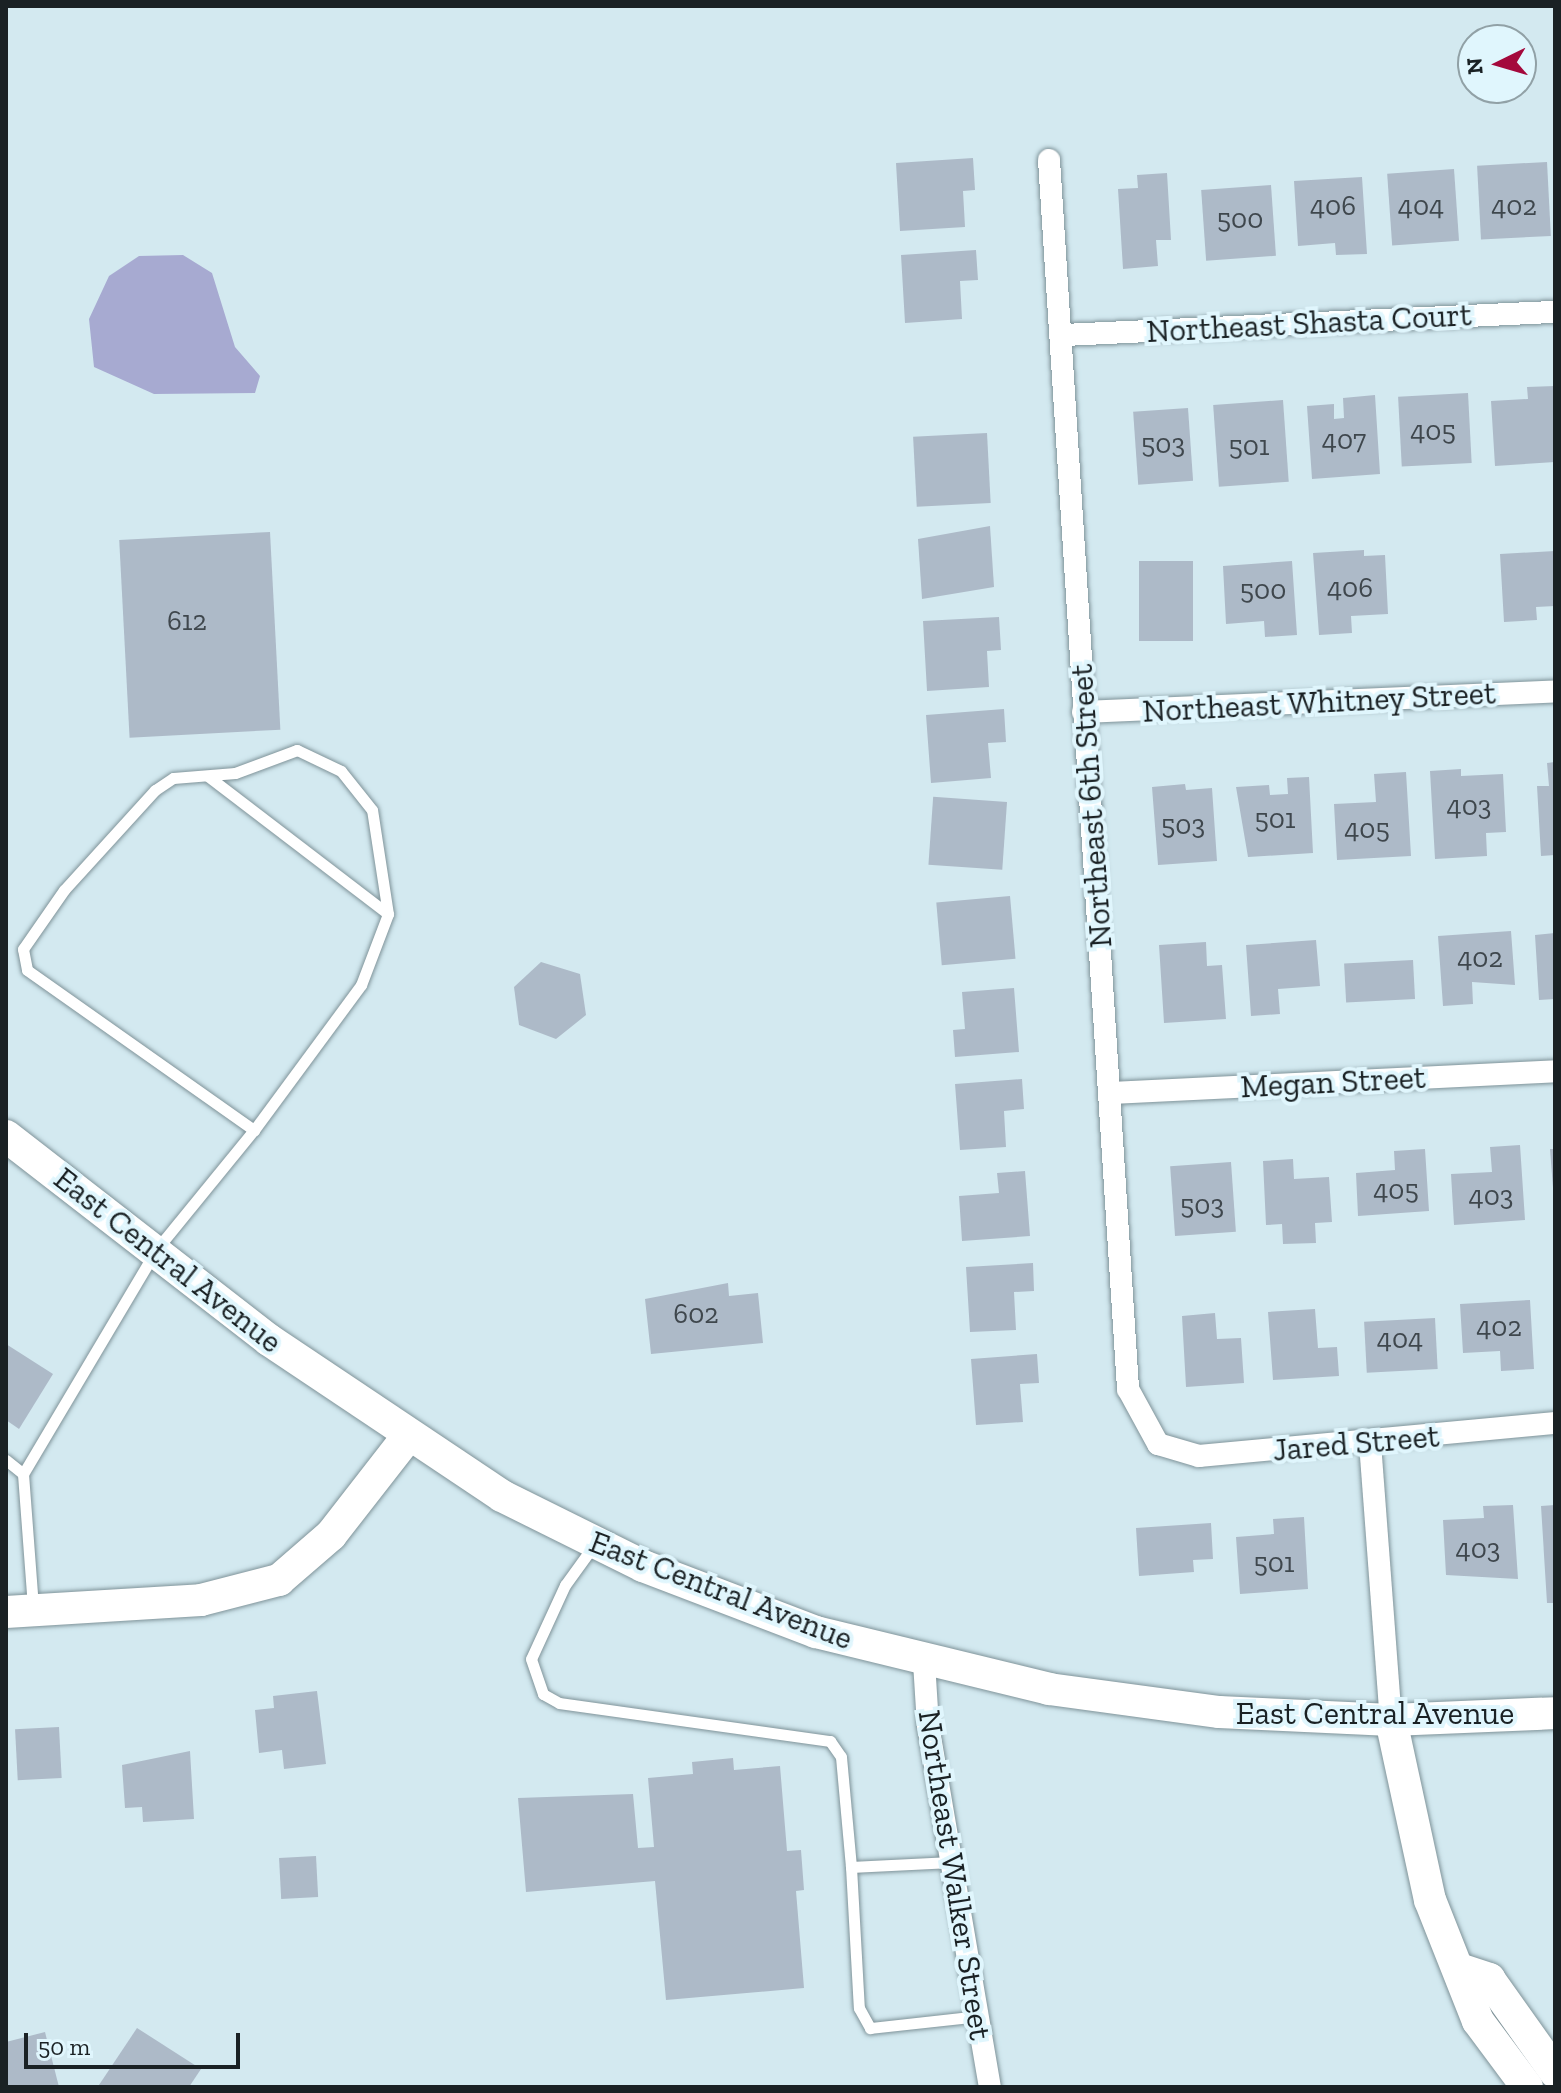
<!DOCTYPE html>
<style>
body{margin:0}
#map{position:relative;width:1561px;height:2093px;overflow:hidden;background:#d3e9f0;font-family:"Zilla Slab",serif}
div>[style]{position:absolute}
.water>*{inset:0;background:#a7aad1}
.building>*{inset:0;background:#adbac8;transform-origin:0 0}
.roads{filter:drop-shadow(0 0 2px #7f9399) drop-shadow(0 0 2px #7f9399)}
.lane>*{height:11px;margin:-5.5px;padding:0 5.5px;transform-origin:5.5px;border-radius:5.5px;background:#fff}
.street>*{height:22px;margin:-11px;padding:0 11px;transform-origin:11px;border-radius:11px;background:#fff}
.secondary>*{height:32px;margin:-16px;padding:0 16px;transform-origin:16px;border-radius:16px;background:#fff}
span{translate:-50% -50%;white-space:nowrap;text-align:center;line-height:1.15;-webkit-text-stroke:8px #e0f6fd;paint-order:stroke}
.number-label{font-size:28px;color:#3f474d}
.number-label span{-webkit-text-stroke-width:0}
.street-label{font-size:32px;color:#1a2124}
.frame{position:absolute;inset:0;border:8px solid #1a2124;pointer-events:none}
.north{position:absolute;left:1457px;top:24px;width:80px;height:80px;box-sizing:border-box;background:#e0f6fd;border:2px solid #91a1a6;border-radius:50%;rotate:265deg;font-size:22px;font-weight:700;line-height:32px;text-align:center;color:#1a2124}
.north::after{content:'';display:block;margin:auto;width:28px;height:36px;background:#a4093c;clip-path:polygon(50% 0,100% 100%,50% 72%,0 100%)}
.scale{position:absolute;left:24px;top:2033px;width:216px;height:36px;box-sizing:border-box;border:4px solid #1a2124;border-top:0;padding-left:10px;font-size:24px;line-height:28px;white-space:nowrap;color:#1a2124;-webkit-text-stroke:6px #e0f6fd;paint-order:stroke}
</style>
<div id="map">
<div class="water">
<i style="clip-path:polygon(183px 255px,212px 273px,235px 347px,260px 376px,255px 393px,154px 394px,94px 367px,89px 319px,109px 276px,139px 256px)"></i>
</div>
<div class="building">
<i style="clip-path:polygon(973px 158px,975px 190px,963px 191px,965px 227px,900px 231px,896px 163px)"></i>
<i style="left:1547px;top:162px;width:74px;height:70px;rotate:87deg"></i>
<i style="left:1454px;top:169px;width:72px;height:67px;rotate:86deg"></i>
<i style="clip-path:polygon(1167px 173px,1171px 240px,1156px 240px,1158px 266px,1123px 269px,1118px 189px,1138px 188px,1137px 175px)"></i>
<i style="clip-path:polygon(1362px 177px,1367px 254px,1336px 255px,1335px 243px,1298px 246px,1294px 181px)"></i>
<i style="left:1271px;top:185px;width:71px;height:70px;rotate:86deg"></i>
<i style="clip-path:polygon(976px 250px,978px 280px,960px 281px,962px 319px,905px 323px,901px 255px)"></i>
<i style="clip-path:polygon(1555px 386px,1555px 462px,1495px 466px,1491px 401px,1528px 399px,1527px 387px)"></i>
<i style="left:1468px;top:393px;width:70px;height:70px;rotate:87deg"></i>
<i style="clip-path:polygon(1375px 395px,1380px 474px,1312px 479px,1307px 406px,1334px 404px,1334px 419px,1344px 418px,1343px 398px)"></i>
<i style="left:1283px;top:400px;width:82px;height:70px;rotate:86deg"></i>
<i style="left:1188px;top:408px;width:73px;height:55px;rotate:86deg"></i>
<i style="left:987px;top:433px;width:70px;height:74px;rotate:87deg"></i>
<i style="clip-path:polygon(990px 526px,994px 587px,922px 599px,918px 539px)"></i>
<i style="left:270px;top:532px;width:198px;height:151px;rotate:87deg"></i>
<i style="clip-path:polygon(1364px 550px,1364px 556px,1385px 555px,1388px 614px,1351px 616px,1352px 633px,1319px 635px,1313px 553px)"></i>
<i style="clip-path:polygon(1555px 551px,1555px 606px,1536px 607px,1537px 620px,1504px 622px,1500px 554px)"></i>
<i style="left:1193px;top:561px;width:80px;height:54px;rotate:90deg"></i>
<i style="clip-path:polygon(1292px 561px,1297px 635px,1265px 637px,1264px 621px,1226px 624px,1223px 566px)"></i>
<i style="clip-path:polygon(999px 617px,1001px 650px,987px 651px,989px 687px,927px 691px,923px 621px)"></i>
<i style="clip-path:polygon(1004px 709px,1006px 742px,988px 743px,991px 778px,931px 783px,926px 715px)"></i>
<i style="clip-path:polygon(1555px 762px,1555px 855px,1541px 856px,1537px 786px,1549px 786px,1547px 763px)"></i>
<i style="clip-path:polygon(1461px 769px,1461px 776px,1503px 774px,1506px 832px,1486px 833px,1487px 856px,1435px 859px,1430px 771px)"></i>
<i style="clip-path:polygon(1406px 772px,1411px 856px,1337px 860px,1334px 804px,1376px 802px,1374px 774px)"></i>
<i style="clip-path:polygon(1309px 777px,1313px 853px,1248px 857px,1236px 787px,1269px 785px,1270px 795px,1288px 794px,1287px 778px)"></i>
<i style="clip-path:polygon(1185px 784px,1186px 790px,1212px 788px,1217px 861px,1158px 865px,1152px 787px)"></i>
<i style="left:1007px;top:802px;width:68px;height:74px;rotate:94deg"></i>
<i style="left:1010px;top:896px;width:63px;height:74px;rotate:85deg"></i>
<i style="clip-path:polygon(1511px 931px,1515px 985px,1472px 982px,1473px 1004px,1443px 1006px,1438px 936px)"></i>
<i style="clip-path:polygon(1555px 933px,1555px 999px,1539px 1000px,1535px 935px)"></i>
<i style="clip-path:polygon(1316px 940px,1320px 986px,1278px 989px,1280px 1014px,1251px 1016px,1246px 945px)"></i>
<i style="clip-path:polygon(1206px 942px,1207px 966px,1222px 965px,1226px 1019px,1164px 1023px,1159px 945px)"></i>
<i style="left:1413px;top:960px;width:39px;height:69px;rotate:87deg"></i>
<i style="clip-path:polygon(541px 962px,580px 974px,586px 1015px,556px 1039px,519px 1025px,514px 987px)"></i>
<i style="clip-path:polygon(1014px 988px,1019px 1052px,955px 1057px,953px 1030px,965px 1029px,962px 992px)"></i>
<i style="clip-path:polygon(1022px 1079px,1024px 1109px,1004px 1111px,1006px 1147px,960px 1150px,955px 1084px)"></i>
<i style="clip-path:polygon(1520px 1145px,1525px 1220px,1454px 1225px,1451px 1174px,1492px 1172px,1490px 1147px)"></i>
<i style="clip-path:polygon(1425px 1149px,1429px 1211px,1358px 1216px,1356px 1173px,1395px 1170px,1394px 1151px)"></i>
<i style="clip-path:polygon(1550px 1149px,1555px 1149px,1555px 1188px,1553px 1188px)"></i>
<i style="clip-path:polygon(1293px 1159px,1294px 1179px,1329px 1177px,1332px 1222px,1315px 1223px,1316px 1243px,1283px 1244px,1282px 1224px,1266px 1225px,1263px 1161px)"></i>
<i style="left:1231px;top:1162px;width:70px;height:61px;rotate:86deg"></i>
<i style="clip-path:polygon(1025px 1171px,1030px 1236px,962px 1241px,959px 1196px,999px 1193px,997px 1173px)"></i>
<i style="clip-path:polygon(1033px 1263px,1034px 1291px,1014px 1292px,1016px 1330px,970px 1332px,966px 1267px)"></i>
<i style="clip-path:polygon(728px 1283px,729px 1296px,758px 1293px,763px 1343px,651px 1354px,645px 1299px)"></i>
<i style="clip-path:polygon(1530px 1300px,1534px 1369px,1501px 1371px,1500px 1351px,1463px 1353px,1460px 1304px)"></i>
<i style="clip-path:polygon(1315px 1309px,1318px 1348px,1337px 1347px,1339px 1376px,1273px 1380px,1268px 1312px)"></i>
<i style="clip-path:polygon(1215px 1313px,1217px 1339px,1241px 1338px,1244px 1383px,1186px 1387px,1182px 1316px)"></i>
<i style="left:1435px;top:1318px;width:51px;height:71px;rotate:87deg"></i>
<i style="clip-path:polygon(6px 1344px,53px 1374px,19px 1429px,6px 1420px)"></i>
<i style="clip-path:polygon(1037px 1354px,1039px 1383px,1020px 1384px,1023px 1422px,976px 1425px,971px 1359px)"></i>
<i style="clip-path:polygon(1513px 1505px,1518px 1579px,1446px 1575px,1443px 1520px,1484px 1518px,1483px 1506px)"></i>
<i style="clip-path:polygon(1555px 1505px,1555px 1603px,1547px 1603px,1541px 1506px)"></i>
<i style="clip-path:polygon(1304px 1517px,1308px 1589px,1240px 1594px,1236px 1537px,1274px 1534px,1273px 1519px)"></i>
<i style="clip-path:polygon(1211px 1523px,1213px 1559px,1193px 1560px,1194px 1572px,1139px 1576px,1136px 1528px)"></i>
<i style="clip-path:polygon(317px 1691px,326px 1764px,284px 1769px,282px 1750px,259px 1753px,255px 1710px,274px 1708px,273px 1696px)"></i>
<i style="left:59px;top:1727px;width:51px;height:44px;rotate:87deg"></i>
<i style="clip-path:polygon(190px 1751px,194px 1819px,143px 1822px,142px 1807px,125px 1808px,122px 1765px)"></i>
<i style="clip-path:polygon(733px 1758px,734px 1770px,780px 1766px,787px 1851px,801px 1850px,804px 1890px,796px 1891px,804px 1988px,666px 2000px,655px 1881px,526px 1892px,518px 1798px,633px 1794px,638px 1848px,654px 1847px,648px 1778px,693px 1774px,692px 1762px)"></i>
<i style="left:316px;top:1856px;width:41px;height:37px;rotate:87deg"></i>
<i style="clip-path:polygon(137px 2028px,201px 2069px,189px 2087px,99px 2085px)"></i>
<i style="clip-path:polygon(45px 2032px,59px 2087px,6px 2087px,6px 2042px)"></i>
</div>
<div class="roads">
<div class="lane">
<i style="left:209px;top:777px;width:225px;rotate:37.4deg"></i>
<i style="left:6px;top:1460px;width:22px;rotate:39deg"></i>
<i style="left:23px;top:1474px;width:133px;rotate:85.7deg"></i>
<i style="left:23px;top:1474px;width:261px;rotate:-59.3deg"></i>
<i style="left:156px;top:1250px;width:155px;rotate:-50.8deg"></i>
<i style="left:254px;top:1130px;width:180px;rotate:-53.6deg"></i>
<i style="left:361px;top:985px;width:76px;rotate:-69.2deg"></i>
<i style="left:388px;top:914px;width:105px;rotate:-98.7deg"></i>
<i style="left:372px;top:810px;width:50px;rotate:-128.5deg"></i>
<i style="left:341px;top:771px;width:49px;rotate:-154.5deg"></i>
<i style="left:297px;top:750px;width:66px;rotate:159.6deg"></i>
<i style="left:235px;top:773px;width:62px;rotate:175.4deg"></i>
<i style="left:173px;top:778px;width:22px;rotate:146deg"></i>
<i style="left:155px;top:790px;width:135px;rotate:132.3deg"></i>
<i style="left:64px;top:890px;width:72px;rotate:124.8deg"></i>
<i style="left:23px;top:949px;width:21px;rotate:79deg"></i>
<i style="left:27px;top:970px;width:278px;rotate:35.2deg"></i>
<i style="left:594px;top:1545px;width:49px;rotate:125.9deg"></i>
<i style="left:565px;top:1585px;width:81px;rotate:114.7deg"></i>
<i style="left:531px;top:1659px;width:37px;rotate:71deg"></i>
<i style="left:543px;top:1694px;width:18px;rotate:29deg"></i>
<i style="left:559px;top:1703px;width:274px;rotate:8deg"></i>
<i style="left:830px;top:1741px;width:19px;rotate:55deg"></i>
<i style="left:841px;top:1757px;width:110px;rotate:84.8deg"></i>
<i style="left:851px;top:1867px;width:100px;rotate:-2.9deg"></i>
<i style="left:851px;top:1867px;width:141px;rotate:86.8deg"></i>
<i style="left:859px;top:2008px;width:23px;rotate:61deg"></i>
<i style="left:870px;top:2028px;width:109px;rotate:-6.3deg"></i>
</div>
<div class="street">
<i style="left:1049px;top:160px;width:1232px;rotate:86.32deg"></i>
<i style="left:1128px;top:1389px;width:63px;rotate:61.4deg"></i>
<i style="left:1158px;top:1444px;width:43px;rotate:16.3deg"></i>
<i style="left:1199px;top:1456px;width:358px;rotate:-5.3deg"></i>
<i style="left:1064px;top:335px;width:492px;rotate:-2.7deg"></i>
<i style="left:1083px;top:712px;width:472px;rotate:-2.5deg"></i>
<i style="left:1112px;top:1093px;width:444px;rotate:-2.8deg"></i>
<i style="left:1370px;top:1443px;width:278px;rotate:85.7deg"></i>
<i style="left:924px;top:1662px;width:63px;rotate:86.4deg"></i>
<i style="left:928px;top:1725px;width:367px;rotate:80.3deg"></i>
</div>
<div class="secondary">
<i style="left:6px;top:1136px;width:333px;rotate:37.8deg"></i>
<i style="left:269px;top:1340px;width:280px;rotate:33.8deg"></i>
<i style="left:502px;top:1496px;width:157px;rotate:26.4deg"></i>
<i style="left:643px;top:1566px;width:185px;rotate:20.9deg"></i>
<i style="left:816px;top:1632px;width:240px;rotate:13.7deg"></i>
<i style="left:1049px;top:1689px;width:172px;rotate:7.7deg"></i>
<i style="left:1219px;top:1712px;width:172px;rotate:2.7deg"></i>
<i style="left:1391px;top:1720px;width:164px;rotate:-2.4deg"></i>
<i style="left:6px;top:1612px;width:195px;rotate:-3.5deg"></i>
<i style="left:201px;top:1600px;width:81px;rotate:-14.4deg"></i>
<i style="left:279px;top:1580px;width:69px;rotate:-40.9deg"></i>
<i style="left:331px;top:1535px;width:125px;rotate:-52.1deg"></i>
<i style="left:1391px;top:1720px;width:184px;rotate:77.8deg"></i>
<i style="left:1430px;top:1900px;width:130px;rotate:68.4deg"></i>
<i style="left:1478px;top:2021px;width:82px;rotate:53.4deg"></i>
<i style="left:1459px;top:1969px;width:32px;rotate:18deg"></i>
<i style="left:1489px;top:1979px;width:114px;rotate:54.6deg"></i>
</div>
</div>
<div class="number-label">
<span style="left:1333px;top:206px">406</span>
<span style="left:1421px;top:206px">404</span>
<span style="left:1514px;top:206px">402</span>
<span style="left:1240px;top:219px">500</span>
<span style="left:1433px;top:431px">405</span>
<span style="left:1344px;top:440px">407</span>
<span style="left:1163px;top:444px">503</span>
<span style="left:1249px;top:446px">501</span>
<span style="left:1350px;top:588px">406</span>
<span style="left:1263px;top:590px">500</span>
<span style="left:187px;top:621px">612</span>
<span style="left:1469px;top:806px">403</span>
<span style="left:1275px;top:819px">501</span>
<span style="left:1183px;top:825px">503</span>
<span style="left:1367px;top:829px">405</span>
<span style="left:1480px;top:958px">402</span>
<span style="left:1396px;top:1190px">405</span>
<span style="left:1491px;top:1196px">403</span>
<span style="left:1202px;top:1205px">503</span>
<span style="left:696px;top:1314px">602</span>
<span style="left:1499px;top:1327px">402</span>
<span style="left:1400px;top:1339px">404</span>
<span style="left:1478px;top:1549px">403</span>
<span style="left:1274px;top:1563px">501</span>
</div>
<div class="street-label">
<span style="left:1309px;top:323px;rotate:-3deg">Northeast Shasta Court</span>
<span style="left:1319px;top:702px;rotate:-3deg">Northeast Whitney Street</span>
<span style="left:1091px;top:806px;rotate:-94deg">Northeast 6th Street</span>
<span style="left:1333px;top:1082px;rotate:-3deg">Megan Street</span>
<span style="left:168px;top:1260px;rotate:38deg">East Central Avenue</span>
<span style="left:1356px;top:1443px;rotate:-5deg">Jared Street</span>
<span style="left:721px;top:1590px;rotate:21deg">East Central Avenue</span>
<span style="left:1375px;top:1713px">East Central Avenue</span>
<span style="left:955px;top:1875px;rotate:81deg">Northeast Walker Street</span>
</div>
<div class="frame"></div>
<div class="north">N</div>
<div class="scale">50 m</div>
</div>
